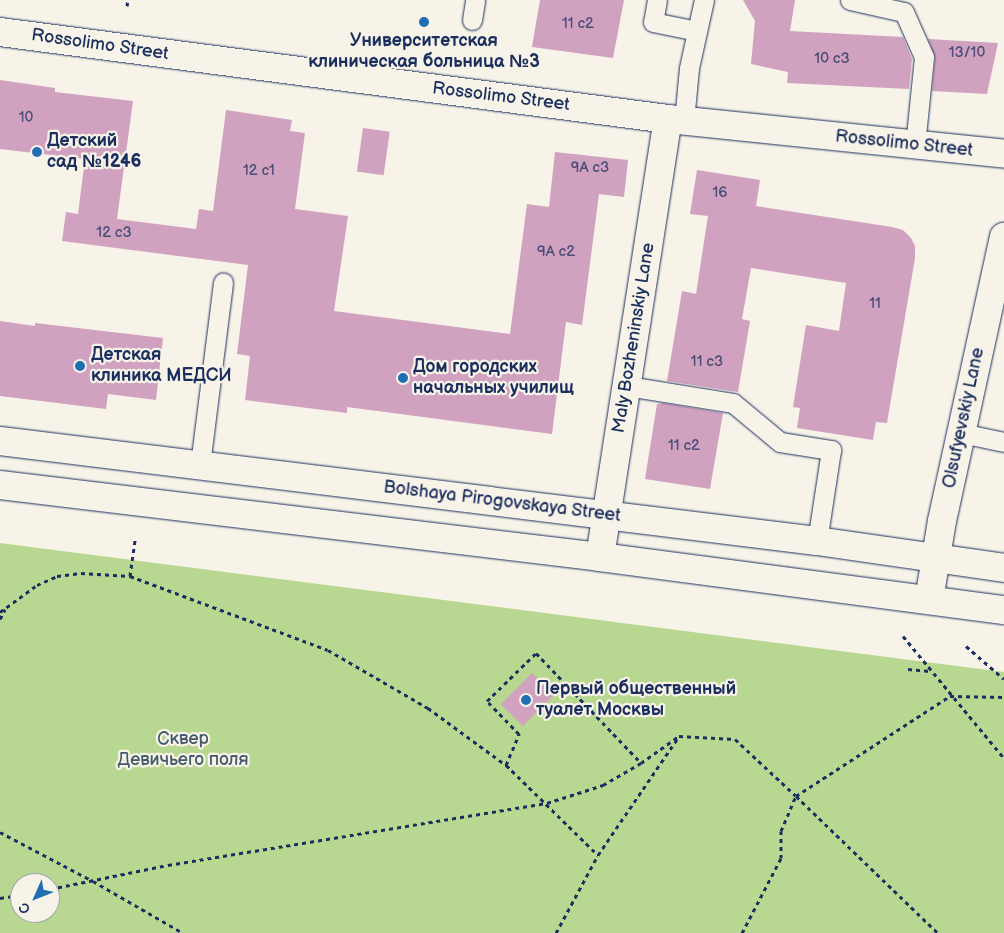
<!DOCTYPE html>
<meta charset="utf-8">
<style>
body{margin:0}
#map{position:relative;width:1004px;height:933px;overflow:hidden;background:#f7f3e8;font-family:"Balsamiq Sans",sans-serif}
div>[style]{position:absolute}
.green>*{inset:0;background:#b8d790}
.building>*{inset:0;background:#d1a1c0;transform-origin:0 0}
.path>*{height:3px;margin-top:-1.5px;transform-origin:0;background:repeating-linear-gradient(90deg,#1b2f5e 0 4px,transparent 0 8px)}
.roads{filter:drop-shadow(0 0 1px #1b2f5e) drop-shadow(0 0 1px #1b2f5e)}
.service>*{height:19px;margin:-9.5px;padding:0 9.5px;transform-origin:9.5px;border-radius:9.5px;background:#f7f3e8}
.minor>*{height:28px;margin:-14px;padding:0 14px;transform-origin:14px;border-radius:14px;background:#f7f3e8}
.secondary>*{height:28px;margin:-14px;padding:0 14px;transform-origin:14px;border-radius:14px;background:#f7f3e8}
.dots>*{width:14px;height:14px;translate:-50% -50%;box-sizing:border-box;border:2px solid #f7f3e8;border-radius:50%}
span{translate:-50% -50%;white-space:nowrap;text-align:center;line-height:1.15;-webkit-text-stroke:4.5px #f7f3e8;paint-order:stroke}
.number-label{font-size:15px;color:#484c76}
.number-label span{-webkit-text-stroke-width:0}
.poi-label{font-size:18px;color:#1b2f5e;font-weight:700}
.left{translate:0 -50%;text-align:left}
.street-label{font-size:18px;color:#1b2f5e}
.park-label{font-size:18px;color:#42596a}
.north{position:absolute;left:10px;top:873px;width:50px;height:50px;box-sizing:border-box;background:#f7f3e8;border:1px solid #9fa5b1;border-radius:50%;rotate:226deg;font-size:14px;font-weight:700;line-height:20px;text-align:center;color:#1b2f5e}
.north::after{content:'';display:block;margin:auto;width:18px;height:22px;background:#1f6fb2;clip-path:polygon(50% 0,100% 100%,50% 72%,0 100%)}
</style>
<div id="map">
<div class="green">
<i style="clip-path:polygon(evenodd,0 543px,1004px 672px,1004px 933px,0 933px,0 543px,20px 883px,50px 883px,50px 913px,20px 913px,20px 883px)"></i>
</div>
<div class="building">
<i style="clip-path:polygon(540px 0,624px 0,613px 58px,532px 47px)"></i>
<i style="clip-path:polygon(743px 0,795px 0,790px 31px,903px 37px,912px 59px,909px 89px,787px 83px,788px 72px,751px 64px,755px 21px)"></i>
<i style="clip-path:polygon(928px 39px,998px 43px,987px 94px,932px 91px,935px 58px)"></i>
<i style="clip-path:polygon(0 80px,55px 88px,55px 92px,133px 101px,117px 219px,196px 229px,199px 209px,213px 211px,226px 110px,292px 120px,290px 131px,305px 133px,295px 209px,348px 216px,334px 311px,510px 334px,527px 204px,549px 207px,555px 152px,628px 160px,624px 197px,599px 194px,582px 325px,566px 322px,552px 434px,347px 407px,347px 413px,245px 400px,250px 356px,237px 354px,248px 265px,62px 241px,66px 212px,78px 214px,85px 159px,0 149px)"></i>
<i style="left:363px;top:128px;width:27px;height:44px;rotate:8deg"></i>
<i style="clip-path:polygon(697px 170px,760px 180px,756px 206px,892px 227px,903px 230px,911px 238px,915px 246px,915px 258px,887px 423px,876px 422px,873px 440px,797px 428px,800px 408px,793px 407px,806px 325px,839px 331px,846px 283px,751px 268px,742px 319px,750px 321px,738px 392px,667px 381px,682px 291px,696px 294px,708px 216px,690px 214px)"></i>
<i style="clip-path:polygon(0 321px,35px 326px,35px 323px,163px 338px,156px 400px,108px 394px,106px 409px,0 396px)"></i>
<i style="clip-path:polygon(663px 403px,723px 413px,710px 489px,645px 479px,657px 404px)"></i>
<i style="left:532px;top:673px;width:31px;height:44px;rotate:45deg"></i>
</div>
<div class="path">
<i style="left:127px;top:6px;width:6px;rotate:-81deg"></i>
<i style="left:130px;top:576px;width:211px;rotate:20.5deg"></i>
<i style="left:328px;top:650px;width:116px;rotate:30.1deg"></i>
<i style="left:428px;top:708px;width:97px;rotate:36.2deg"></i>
<i style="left:506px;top:765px;width:129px;rotate:44.4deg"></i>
<i style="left:0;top:612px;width:46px;rotate:-36.1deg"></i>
<i style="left:37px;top:585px;width:22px;rotate:-24deg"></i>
<i style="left:57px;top:576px;width:24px;rotate:-7deg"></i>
<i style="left:81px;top:573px;width:49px;rotate:3.5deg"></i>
<i style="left:130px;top:576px;width:36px;rotate:-82deg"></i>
<i style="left:0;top:619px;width:11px;rotate:-63deg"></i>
<i style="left:903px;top:636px;width:158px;rotate:50.4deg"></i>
<i style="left:966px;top:646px;width:50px;rotate:41deg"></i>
<i style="left:908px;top:669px;width:22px;rotate:5deg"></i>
<i style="left:506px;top:765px;width:34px;rotate:-67deg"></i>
<i style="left:519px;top:734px;width:46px;rotate:-134.1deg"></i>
<i style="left:487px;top:701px;width:69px;rotate:-44.4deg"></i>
<i style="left:536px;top:653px;width:152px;rotate:46.3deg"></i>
<i style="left:0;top:832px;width:105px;rotate:27.8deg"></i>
<i style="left:93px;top:881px;width:104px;rotate:30deg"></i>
<i style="left:50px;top:889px;width:120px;rotate:-11.5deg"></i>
<i style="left:168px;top:865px;width:384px;rotate:-9.3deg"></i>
<i style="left:547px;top:803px;width:59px;rotate:-17.8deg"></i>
<i style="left:603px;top:785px;width:44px;rotate:-30.1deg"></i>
<i style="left:641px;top:763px;width:47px;rotate:-35.4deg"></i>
<i style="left:679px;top:736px;width:56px;rotate:3.1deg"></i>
<i style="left:735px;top:739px;width:83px;rotate:43.1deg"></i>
<i style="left:796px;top:796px;width:184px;rotate:-33deg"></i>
<i style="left:950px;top:696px;width:54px;rotate:1.1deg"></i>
<i style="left:0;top:898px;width:20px;rotate:-9deg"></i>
<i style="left:556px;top:933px;width:89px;rotate:-61.7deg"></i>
<i style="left:598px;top:855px;width:140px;rotate:-55.7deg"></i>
<i style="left:742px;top:933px;width:85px;rotate:-62.5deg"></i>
<i style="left:781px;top:858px;width:27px;rotate:-90deg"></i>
<i style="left:781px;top:831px;width:38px;rotate:-67deg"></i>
<i style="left:796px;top:796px;width:197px;rotate:44deg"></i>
</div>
<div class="roads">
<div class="service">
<i style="left:657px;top:0;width:22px;rotate:100deg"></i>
<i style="left:653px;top:22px;width:45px;rotate:11.6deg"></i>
<i style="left:850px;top:0;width:55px;rotate:12.5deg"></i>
<i style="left:904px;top:12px;width:49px;rotate:66deg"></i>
<i style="left:924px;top:57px;width:88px;rotate:95.8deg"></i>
<i style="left:472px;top:20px;width:20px;rotate:-81deg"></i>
<i style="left:684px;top:121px;width:53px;rotate:-84.6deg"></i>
<i style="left:689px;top:68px;width:70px;rotate:-77.6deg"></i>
<i style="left:627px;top:386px;width:107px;rotate:9.1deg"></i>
<i style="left:733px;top:403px;width:61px;rotate:39.7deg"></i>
<i style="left:780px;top:442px;width:52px;rotate:8.9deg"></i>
<i style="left:831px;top:450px;width:92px;rotate:98.7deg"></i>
<i style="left:961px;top:433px;width:44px;rotate:11.8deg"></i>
<i style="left:200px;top:465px;width:184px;rotate:-82.8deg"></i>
</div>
<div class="minor">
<i style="left:0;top:32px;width:674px;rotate:7.42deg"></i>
<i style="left:668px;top:119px;width:338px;rotate:5.9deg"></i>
<i style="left:600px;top:557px;width:443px;rotate:-81.2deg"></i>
<i style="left:929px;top:600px;width:80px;rotate:-80.7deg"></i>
<i style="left:942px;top:521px;width:291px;rotate:-77.7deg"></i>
</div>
<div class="secondary">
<i style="left:0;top:441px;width:823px;rotate:6.98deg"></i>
<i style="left:817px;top:541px;width:189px;rotate:8.2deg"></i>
<i style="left:0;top:485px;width:604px;rotate:6.84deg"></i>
<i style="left:600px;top:557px;width:407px;rotate:7.5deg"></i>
</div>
</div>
<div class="dots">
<i style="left:424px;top:22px;background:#1f6fb2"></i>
<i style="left:37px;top:152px;background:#1f6fb2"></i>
<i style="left:80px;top:366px;background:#1f6fb2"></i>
<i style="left:403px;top:378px;background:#1f6fb2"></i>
<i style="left:526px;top:700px;background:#1f6fb2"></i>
</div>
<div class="number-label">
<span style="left:578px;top:24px">11 с2</span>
<span style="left:967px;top:53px">13/10</span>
<span style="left:832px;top:59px">10 с3</span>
<span style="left:26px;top:118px">10</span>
<span style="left:590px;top:168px">9А с3</span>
<span style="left:259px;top:171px">12 с1</span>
<span style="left:720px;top:193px">16</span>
<span style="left:114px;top:233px">12 с3</span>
<span style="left:556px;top:252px">9А с2</span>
<span style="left:875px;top:304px">11</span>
<span style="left:707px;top:362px">11 с3</span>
<span style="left:684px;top:446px">11 с2</span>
</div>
<div class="poi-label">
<span style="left:424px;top:52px">Университетская<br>клиническая больница №3</span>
<span class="left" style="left:47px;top:152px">Детский<br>сад №1246</span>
<span class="left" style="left:91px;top:366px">Детская<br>клиника МЕДСИ</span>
<span class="left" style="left:413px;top:378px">Дом городских<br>начальных училищ</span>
<span class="left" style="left:536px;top:700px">Первый общественный<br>туалет Москвы</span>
</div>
<div class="street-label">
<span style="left:100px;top:45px;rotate:8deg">Rossolimo Street</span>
<span style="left:501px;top:97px;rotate:7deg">Rossolimo Street</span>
<span style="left:904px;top:144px;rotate:6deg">Rossolimo Street</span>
<span style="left:634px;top:338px;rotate:-81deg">Maly Bozheninskiy Lane</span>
<span style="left:964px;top:418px;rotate:-78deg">Olsufyevskiy Lane</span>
<span style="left:502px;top:502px;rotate:7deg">Bolshaya Pirogovskaya Street</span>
</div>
<div class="park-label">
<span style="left:183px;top:750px">Сквер<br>Девичьего поля</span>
</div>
<div class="north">С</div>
</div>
